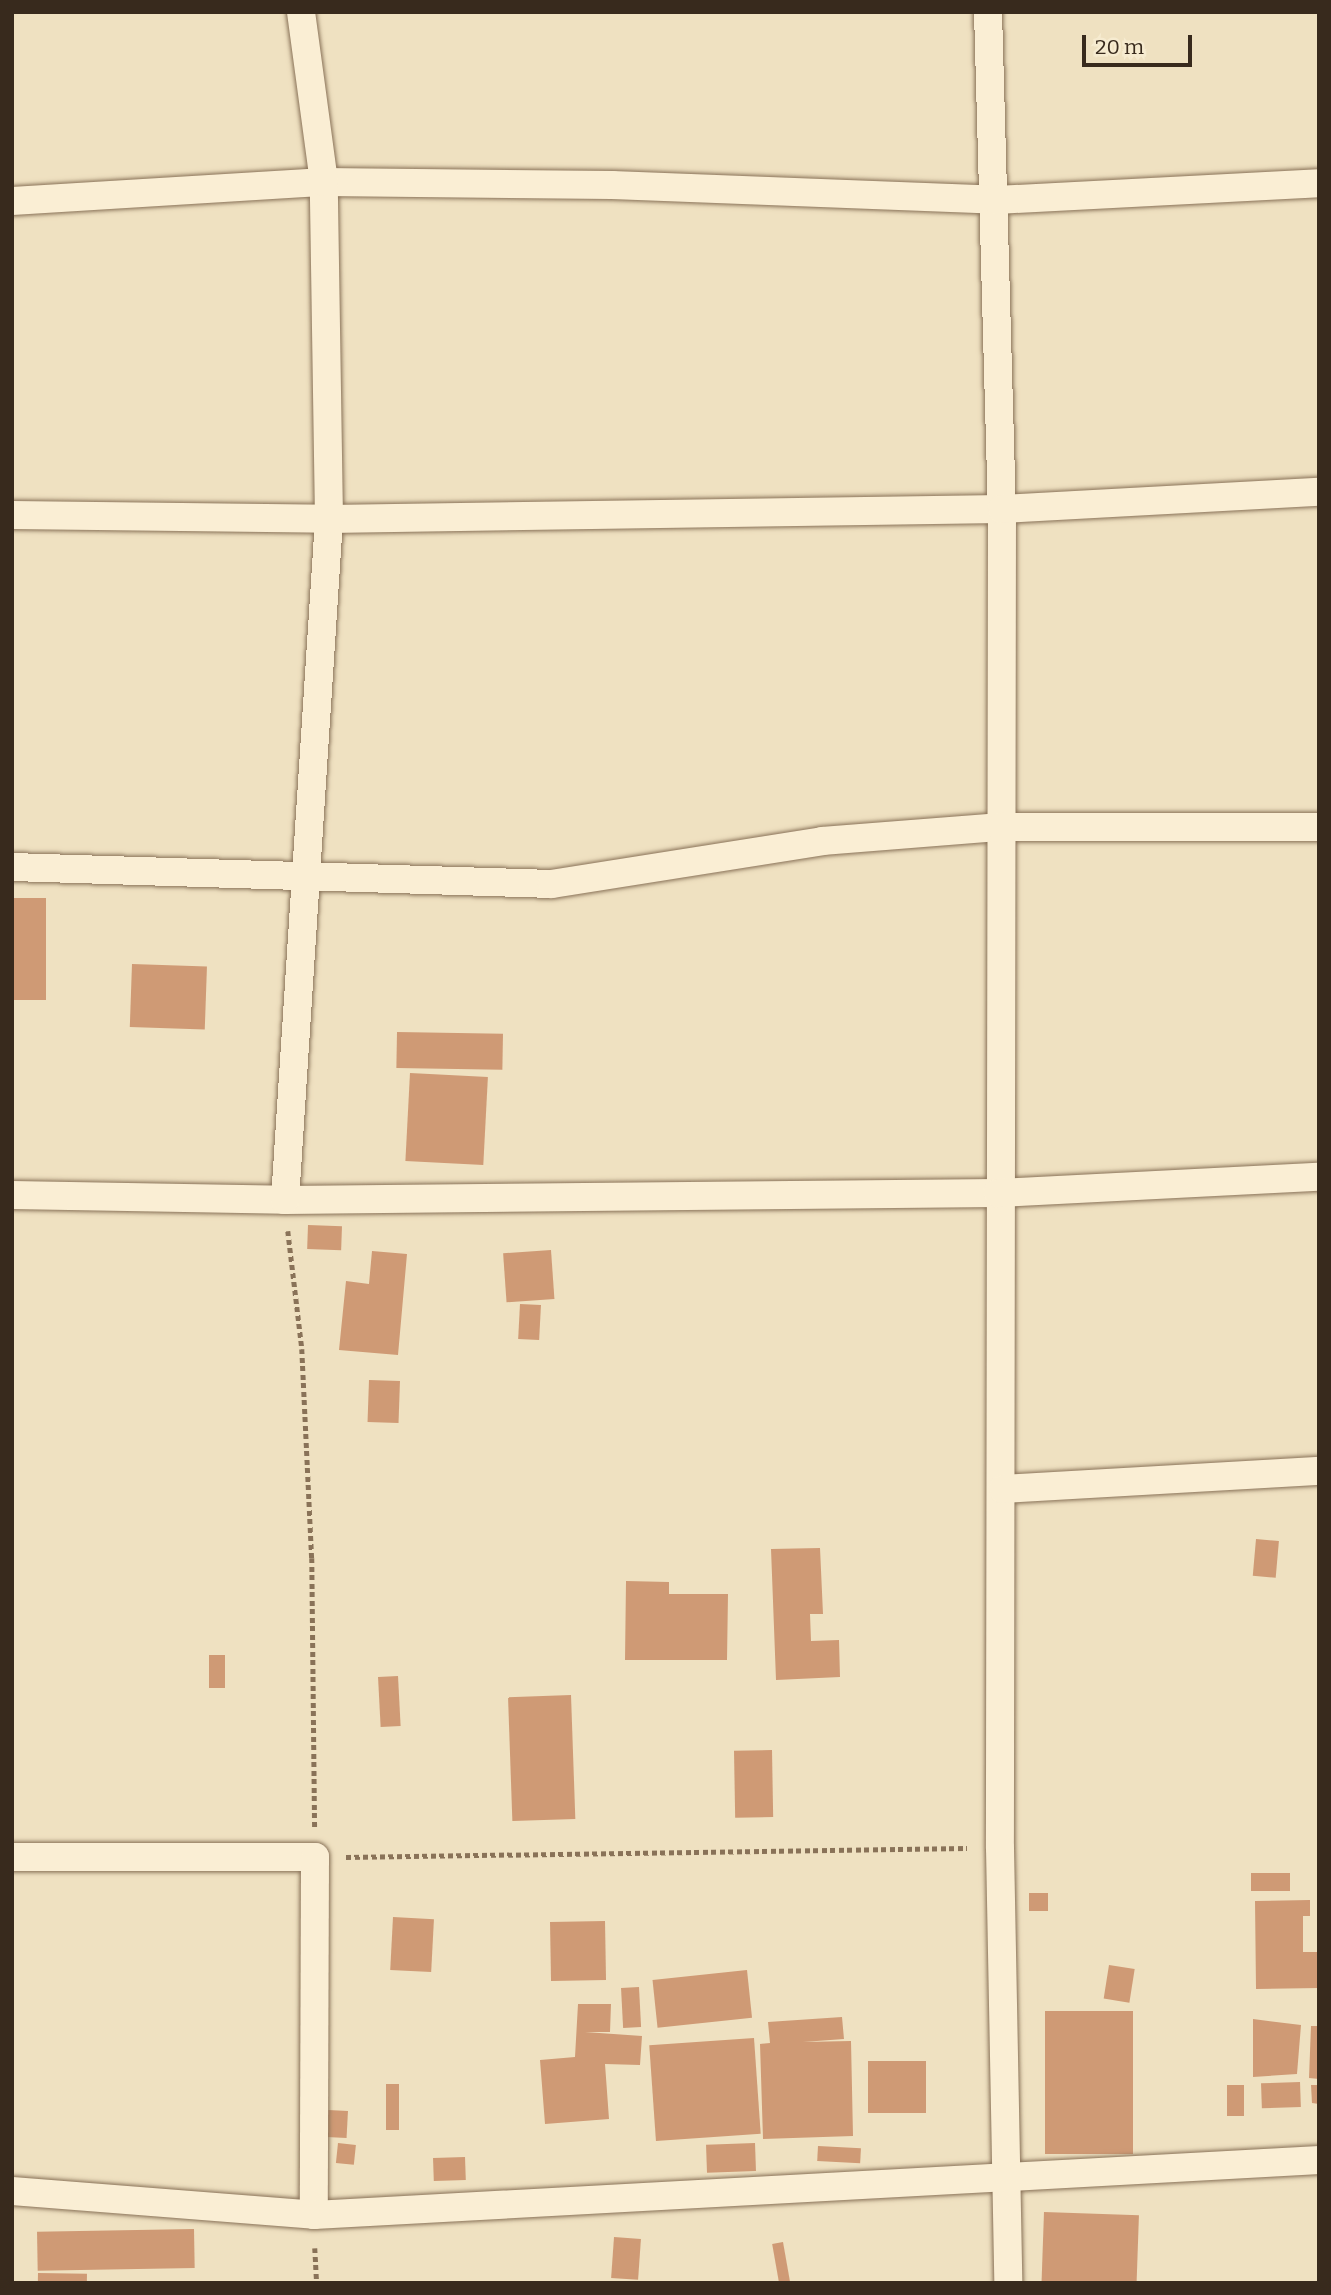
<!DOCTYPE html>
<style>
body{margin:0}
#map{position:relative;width:1331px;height:2295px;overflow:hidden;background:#efe1c1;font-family:Bitter,serif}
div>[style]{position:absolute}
.building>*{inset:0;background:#cf9a75;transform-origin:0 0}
.path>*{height:4.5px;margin-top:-2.25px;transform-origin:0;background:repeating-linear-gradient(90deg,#897258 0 5px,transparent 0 8.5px)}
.roads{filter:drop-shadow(0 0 2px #897258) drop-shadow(0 0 2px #897258)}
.street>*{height:28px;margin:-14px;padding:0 14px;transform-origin:14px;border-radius:14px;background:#faeed4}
span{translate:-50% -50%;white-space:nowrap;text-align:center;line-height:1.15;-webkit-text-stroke:5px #f6ebd0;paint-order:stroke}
.frame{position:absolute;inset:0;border:14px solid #382a1d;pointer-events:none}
.scale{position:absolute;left:1082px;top:35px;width:110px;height:32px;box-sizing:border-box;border:4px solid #382a1d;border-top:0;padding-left:9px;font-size:21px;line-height:24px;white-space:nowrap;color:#382a1d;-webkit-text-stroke:5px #f6ebd0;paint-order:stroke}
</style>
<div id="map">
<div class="building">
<i style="left:46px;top:898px;width:102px;height:34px;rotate:90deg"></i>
<i style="left:132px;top:964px;width:75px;height:63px;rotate:2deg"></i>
<i style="left:397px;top:1032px;width:106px;height:36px;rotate:1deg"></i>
<i style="left:410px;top:1073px;width:78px;height:88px;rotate:3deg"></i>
<i style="left:308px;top:1225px;width:34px;height:24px;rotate:2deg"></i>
<i style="left:551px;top:1250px;width:49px;height:48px;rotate:86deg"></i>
<i style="clip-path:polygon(372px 1251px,407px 1254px,398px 1355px,339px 1350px,346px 1281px,369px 1284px)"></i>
<i style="left:520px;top:1304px;width:21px;height:35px;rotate:3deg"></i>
<i style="left:369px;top:1380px;width:31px;height:42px;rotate:2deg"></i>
<i style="left:1256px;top:1539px;width:23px;height:37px;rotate:5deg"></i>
<i style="clip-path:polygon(820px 1548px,823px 1614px,810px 1614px,811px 1641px,839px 1640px,840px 1677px,776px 1680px,771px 1549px)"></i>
<i style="clip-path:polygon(626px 1581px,669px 1582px,669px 1594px,728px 1594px,727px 1660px,625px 1660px)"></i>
<i style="left:209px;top:1655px;width:16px;height:33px"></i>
<i style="left:398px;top:1676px;width:50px;height:20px;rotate:87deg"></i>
<i style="left:571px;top:1695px;width:124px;height:63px;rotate:88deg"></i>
<i style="left:772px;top:1750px;width:67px;height:38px;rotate:89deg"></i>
<i style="left:1290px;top:1873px;width:18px;height:39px;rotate:90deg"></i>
<i style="left:1029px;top:1893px;width:19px;height:18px"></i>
<i style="clip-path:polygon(1310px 1900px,1310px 1916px,1303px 1916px,1303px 1952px,1319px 1952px,1319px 1988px,1256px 1989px,1255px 1901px)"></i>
<i style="left:393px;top:1917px;width:41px;height:53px;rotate:3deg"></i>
<i style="left:605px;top:1921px;width:59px;height:55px;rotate:89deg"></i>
<i style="left:1109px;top:1965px;width:26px;height:34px;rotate:9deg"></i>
<i style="left:747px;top:1970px;width:48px;height:95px;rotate:84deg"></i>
<i style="left:639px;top:1987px;width:40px;height:18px;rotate:87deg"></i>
<i style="clip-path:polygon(578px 2004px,611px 2004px,610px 2032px,585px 2032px,642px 2036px,640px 2065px,605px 2064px,609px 2119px,545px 2124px,540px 2060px,575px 2057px)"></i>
<i style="left:1045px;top:2011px;width:88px;height:143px"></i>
<i style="clip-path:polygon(842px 2017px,844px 2039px,803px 2042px,851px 2041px,853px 2136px,763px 2139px,760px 2044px,770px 2043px,768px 2022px)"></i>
<i style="clip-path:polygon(1253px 2019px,1301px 2025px,1297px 2074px,1253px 2077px)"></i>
<i style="clip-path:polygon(1311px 2026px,1319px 2026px,1319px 2079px,1309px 2078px)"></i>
<i style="left:754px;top:2038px;width:96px;height:105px;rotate:86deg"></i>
<i style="left:926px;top:2061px;width:52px;height:58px;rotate:90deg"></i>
<i style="left:1300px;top:2082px;width:25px;height:39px;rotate:88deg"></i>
<i style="left:386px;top:2084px;width:13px;height:46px"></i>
<i style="left:1244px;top:2085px;width:31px;height:17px;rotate:90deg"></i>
<i style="clip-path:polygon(1311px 2085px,1319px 2085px,1319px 2104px,1312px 2103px)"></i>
<i style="left:328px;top:2110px;width:20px;height:27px;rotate:3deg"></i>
<i style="left:338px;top:2143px;width:18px;height:20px;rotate:6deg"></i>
<i style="left:755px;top:2143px;width:28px;height:49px;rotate:88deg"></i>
<i style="left:818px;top:2146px;width:43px;height:15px;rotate:3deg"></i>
<i style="left:465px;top:2157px;width:23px;height:32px;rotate:88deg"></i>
<i style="left:1044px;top:2212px;width:95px;height:71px;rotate:2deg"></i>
<i style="left:194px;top:2229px;width:39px;height:157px;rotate:89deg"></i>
<i style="left:614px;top:2237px;width:27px;height:41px;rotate:4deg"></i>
<i style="left:783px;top:2242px;width:42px;height:11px;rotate:80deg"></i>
<i style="left:38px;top:2273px;width:49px;height:10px;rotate:1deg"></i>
</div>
<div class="path">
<i style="left:288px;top:1231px;width:119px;rotate:83.2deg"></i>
<i style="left:302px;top:1349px;width:209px;rotate:87.3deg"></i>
<i style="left:312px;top:1558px;width:269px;rotate:89.4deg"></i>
<i style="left:346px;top:1857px;width:621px;rotate:-0.83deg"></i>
<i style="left:315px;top:2248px;width:35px;rotate:87deg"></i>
</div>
<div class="roads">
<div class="street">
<i style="left:988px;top:12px;width:497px;rotate:88.4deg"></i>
<i style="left:1002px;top:509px;width:1339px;rotate:90.09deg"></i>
<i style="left:1000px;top:1848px;width:435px;rotate:88.9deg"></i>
<i style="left:12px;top:201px;width:313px;rotate:-3.5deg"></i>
<i style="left:324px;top:182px;width:288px;rotate:0.6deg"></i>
<i style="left:612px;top:185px;width:385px;rotate:2.2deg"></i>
<i style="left:997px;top:200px;width:322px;rotate:-3deg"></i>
<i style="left:12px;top:515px;width:317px;rotate:0.7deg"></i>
<i style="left:329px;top:519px;width:673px;rotate:-0.85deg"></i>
<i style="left:1002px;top:509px;width:317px;rotate:-3.1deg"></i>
<i style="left:12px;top:867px;width:540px;rotate:1.8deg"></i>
<i style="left:552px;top:884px;width:273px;rotate:-9deg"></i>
<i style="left:822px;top:841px;width:180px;rotate:-4.5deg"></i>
<i style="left:1001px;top:827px;width:318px"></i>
<i style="left:12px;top:1195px;width:273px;rotate:1deg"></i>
<i style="left:285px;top:1200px;width:713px;rotate:-0.56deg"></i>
<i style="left:998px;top:1193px;width:321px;rotate:-2.9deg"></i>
<i style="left:285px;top:1200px;width:682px;rotate:-86.3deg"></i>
<i style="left:329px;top:519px;width:337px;rotate:-90.9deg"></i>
<i style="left:324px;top:182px;width:172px;rotate:-97.7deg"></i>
<i style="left:1003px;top:1489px;width:317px;rotate:-3.3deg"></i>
<i style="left:12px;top:1857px;width:303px"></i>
<i style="left:315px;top:1857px;width:358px;rotate:90.2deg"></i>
<i style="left:12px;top:2191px;width:303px;rotate:4.5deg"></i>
<i style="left:314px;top:2215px;width:1007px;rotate:-3.13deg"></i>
</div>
</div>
<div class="frame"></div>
<div class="scale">20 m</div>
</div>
